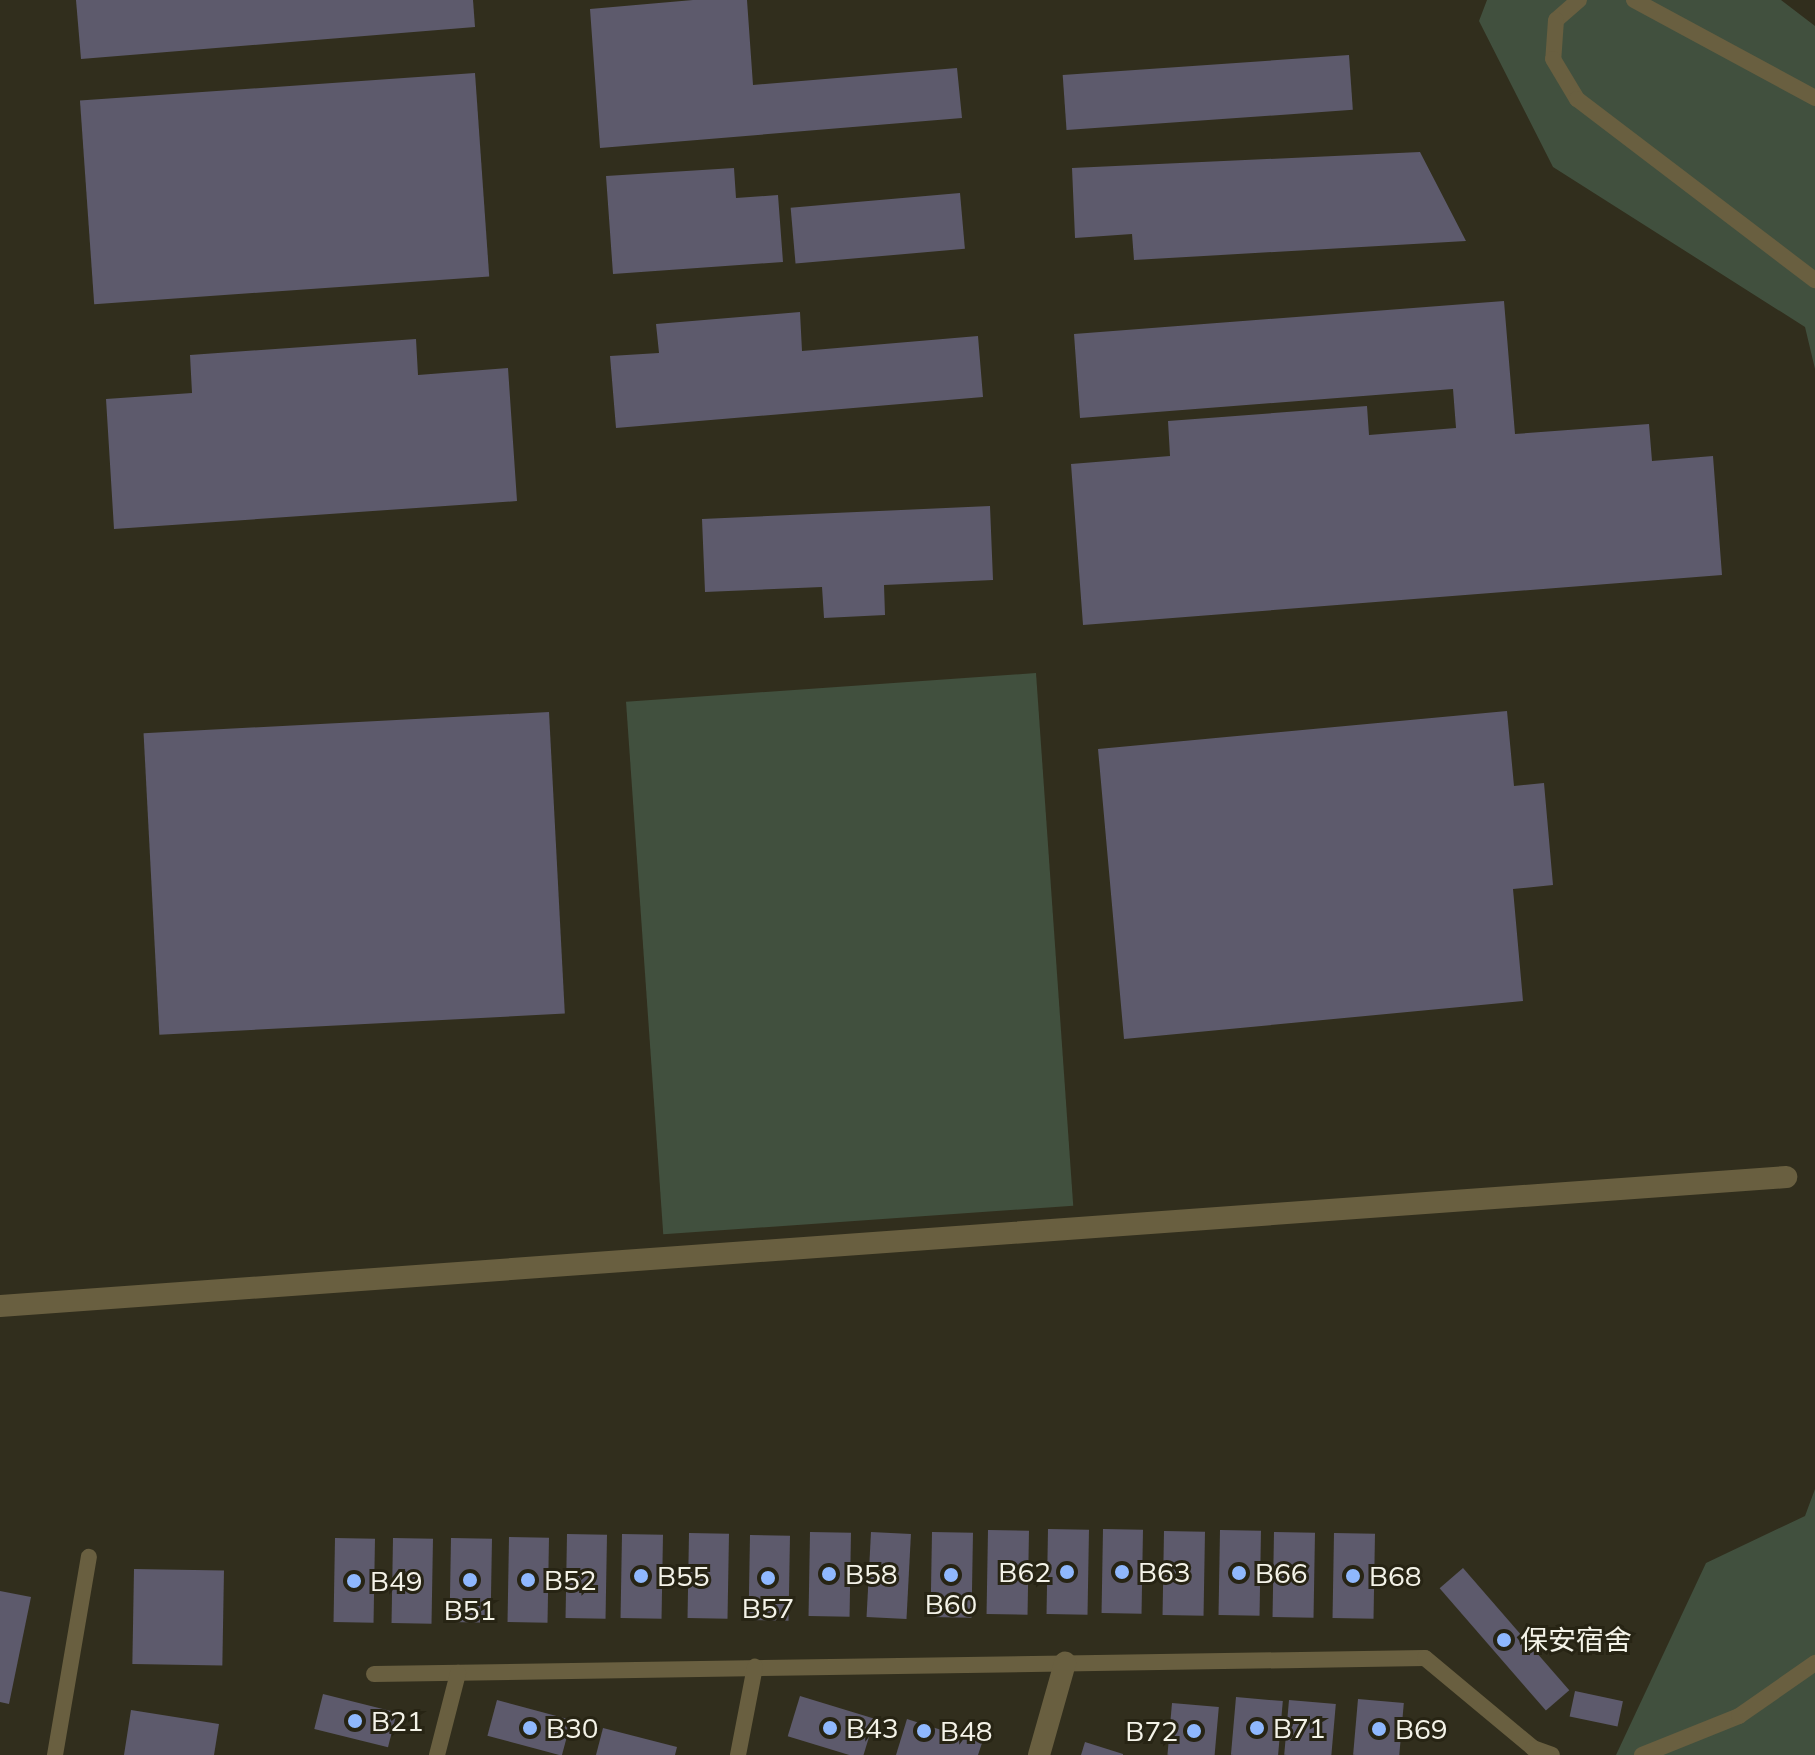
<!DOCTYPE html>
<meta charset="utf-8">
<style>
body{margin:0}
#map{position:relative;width:1815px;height:1755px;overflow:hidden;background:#312e1d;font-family:Mulish,"Noto Sans SC",sans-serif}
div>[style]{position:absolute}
.green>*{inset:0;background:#41503e;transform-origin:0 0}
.building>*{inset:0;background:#5d5a6c;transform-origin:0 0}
.service>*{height:16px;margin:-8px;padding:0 8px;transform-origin:8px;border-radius:8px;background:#695f40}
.minor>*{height:22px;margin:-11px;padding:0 11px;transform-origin:11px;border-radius:11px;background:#695f40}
.dots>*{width:22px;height:22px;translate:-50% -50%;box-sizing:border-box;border:4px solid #272414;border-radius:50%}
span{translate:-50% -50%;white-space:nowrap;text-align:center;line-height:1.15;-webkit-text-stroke:6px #272414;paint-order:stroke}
.poi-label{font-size:28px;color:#f4f3e8}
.right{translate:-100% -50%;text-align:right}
.left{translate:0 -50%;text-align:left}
</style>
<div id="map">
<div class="green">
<i style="clip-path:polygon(1487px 0,1781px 0,1815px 26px,1815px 369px,1805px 327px,1553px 167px,1479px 21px)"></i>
<i style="left:1036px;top:673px;width:534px;height:411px;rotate:86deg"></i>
<i style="clip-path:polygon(1815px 1489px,1815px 1755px,1616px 1755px,1706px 1563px,1805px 1516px)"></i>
</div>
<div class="building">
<i style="clip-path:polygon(76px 0,473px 0,475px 27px,81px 59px)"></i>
<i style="clip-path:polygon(693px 0,747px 0,753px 85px,957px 68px,962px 118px,600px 148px,590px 9px)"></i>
<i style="left:1349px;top:55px;width:55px;height:287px;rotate:86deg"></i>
<i style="left:475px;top:73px;width:204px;height:396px;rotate:86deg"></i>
<i style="clip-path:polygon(1420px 152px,1466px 241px,1134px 260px,1132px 234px,1075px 238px,1072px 168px)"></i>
<i style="clip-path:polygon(734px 168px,736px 198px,778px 195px,783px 262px,613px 274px,606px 176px)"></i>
<i style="left:960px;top:193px;width:56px;height:170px;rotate:85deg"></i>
<i style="clip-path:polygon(1504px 301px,1515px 434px,1649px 424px,1652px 461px,1713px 456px,1722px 575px,1083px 625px,1071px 464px,1170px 456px,1168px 421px,1367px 406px,1369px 435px,1456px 428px,1453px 389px,1080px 418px,1074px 334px)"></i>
<i style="clip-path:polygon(800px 312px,802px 351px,978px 336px,983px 397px,616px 428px,610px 356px,659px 353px,656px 324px)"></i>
<i style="clip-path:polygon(416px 339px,418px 375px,508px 368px,517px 501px,114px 529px,106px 399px,192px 393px,190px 355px)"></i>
<i style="clip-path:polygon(990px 506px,993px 580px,884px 585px,885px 615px,824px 618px,822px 587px,705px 592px,702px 519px)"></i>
<i style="clip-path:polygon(1507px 711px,1514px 786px,1544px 783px,1553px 885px,1513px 889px,1523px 1001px,1124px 1039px,1098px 749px)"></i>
<i style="left:549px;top:712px;width:302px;height:406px;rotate:87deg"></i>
<i style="left:1048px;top:1529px;width:41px;height:85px;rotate:1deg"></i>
<i style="left:1103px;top:1529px;width:40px;height:84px;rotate:1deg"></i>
<i style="left:988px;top:1530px;width:41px;height:84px;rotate:1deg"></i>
<i style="left:1220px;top:1530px;width:41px;height:85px;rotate:1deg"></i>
<i style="left:1164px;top:1531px;width:41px;height:84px;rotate:1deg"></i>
<i style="left:810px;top:1532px;width:41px;height:84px;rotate:1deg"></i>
<i style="left:871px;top:1532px;width:40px;height:85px;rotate:3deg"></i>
<i style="left:932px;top:1532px;width:41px;height:85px;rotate:1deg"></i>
<i style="left:1274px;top:1532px;width:41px;height:85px;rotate:1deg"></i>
<i style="left:689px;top:1533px;width:40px;height:85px;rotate:1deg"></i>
<i style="left:1334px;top:1533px;width:41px;height:85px;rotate:1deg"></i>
<i style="left:567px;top:1534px;width:40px;height:84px;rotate:1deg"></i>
<i style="left:622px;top:1534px;width:41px;height:84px;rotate:1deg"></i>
<i style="left:750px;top:1535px;width:40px;height:85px;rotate:1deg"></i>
<i style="left:509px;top:1537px;width:40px;height:85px;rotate:1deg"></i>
<i style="left:335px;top:1538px;width:40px;height:84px;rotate:1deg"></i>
<i style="left:393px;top:1538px;width:40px;height:85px;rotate:1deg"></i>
<i style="left:451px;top:1538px;width:41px;height:84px;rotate:1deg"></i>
<i style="left:1463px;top:1568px;width:162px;height:31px;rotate:49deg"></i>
<i style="left:134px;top:1569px;width:90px;height:95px;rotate:1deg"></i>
<i style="clip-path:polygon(0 1591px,31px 1597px,9px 1704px,0 1702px)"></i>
<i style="left:1575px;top:1691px;width:49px;height:26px;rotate:12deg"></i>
<i style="left:323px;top:1694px;width:76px;height:36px;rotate:14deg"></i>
<i style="left:800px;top:1696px;width:78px;height:42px;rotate:17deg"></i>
<i style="left:1236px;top:1697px;width:47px;height:58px;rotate:5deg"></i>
<i style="left:1358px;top:1699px;width:46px;height:56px;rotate:5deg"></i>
<i style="left:497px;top:1700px;width:77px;height:37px;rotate:15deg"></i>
<i style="left:1289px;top:1700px;width:47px;height:55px;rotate:5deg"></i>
<i style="left:1172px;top:1703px;width:47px;height:52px;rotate:5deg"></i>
<i style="clip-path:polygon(131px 1710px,219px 1724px,214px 1755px,124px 1755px)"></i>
<i style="clip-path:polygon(907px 1719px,982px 1743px,978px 1755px,896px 1755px)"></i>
<i style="clip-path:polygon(603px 1728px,677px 1747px,675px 1755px,596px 1755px)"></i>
<i style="clip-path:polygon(1085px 1742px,1123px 1754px,1123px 1755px,1081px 1755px)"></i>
</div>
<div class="service">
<i style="left:1579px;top:0;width:30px;rotate:139deg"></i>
<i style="left:1556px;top:20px;width:39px;rotate:94deg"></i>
<i style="left:1553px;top:59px;width:47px;rotate:59deg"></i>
<i style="left:1577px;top:99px;width:299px;rotate:37.3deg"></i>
<i style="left:1634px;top:0;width:206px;rotate:28.4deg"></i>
<i style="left:374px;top:1674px;width:1051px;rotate:-0.87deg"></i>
<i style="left:1425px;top:1658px;width:141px;rotate:39.8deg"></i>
<i style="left:1533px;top:1748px;width:20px;rotate:20deg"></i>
<i style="left:55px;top:1755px;width:201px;rotate:-80.3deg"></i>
<i style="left:437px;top:1755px;width:85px;rotate:-75.6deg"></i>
<i style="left:738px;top:1755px;width:90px;rotate:-79.1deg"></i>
<i style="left:1642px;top:1755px;width:105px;rotate:-21.9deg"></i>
<i style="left:1739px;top:1716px;width:93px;rotate:-34.9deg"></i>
</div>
<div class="minor">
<i style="left:0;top:1306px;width:1791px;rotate:-4.13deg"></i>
<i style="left:1039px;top:1755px;width:96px;rotate:-74.2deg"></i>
</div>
<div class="dots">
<i style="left:1067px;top:1572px;background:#8fb8fd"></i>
<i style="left:1122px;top:1572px;background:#8fb8fd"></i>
<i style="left:1239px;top:1573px;background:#8fb8fd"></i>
<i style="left:829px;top:1574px;background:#8fb8fd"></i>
<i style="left:951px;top:1575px;background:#8fb8fd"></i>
<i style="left:641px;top:1576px;background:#8fb8fd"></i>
<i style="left:1353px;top:1576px;background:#8fb8fd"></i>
<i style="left:768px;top:1578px;background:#8fb8fd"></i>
<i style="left:470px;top:1580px;background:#8fb8fd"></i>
<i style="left:528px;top:1580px;background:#8fb8fd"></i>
<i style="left:354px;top:1581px;background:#8fb8fd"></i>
<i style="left:1504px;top:1640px;background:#8fb8fd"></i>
<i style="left:355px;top:1721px;background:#8fb8fd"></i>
<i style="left:530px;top:1728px;background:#8fb8fd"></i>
<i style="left:830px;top:1728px;background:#8fb8fd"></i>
<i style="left:1257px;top:1728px;background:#8fb8fd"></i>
<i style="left:1379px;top:1729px;background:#8fb8fd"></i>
<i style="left:924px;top:1731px;background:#8fb8fd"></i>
<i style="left:1194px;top:1731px;background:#8fb8fd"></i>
</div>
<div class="poi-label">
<span class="right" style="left:1051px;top:1572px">B62</span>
<span class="left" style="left:1138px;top:1572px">B63</span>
<span class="left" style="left:1255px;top:1573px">B66</span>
<span class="left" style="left:845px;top:1574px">B58</span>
<span class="left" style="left:657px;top:1576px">B55</span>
<span class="left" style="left:1369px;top:1576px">B68</span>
<span class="left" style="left:544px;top:1580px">B52</span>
<span class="left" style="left:370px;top:1581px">B49</span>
<span style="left:951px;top:1604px">B60</span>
<span style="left:768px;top:1608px">B57</span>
<span style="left:470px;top:1610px">B51</span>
<span class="left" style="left:1520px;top:1640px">保安宿舍</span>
<span class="left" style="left:371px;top:1721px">B21</span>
<span class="left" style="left:546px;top:1728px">B30</span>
<span class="left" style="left:846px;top:1728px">B43</span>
<span class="left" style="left:1273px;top:1728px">B71</span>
<span class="left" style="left:1395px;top:1729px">B69</span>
<span class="left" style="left:940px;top:1731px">B48</span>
<span class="right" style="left:1178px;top:1731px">B72</span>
</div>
</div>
